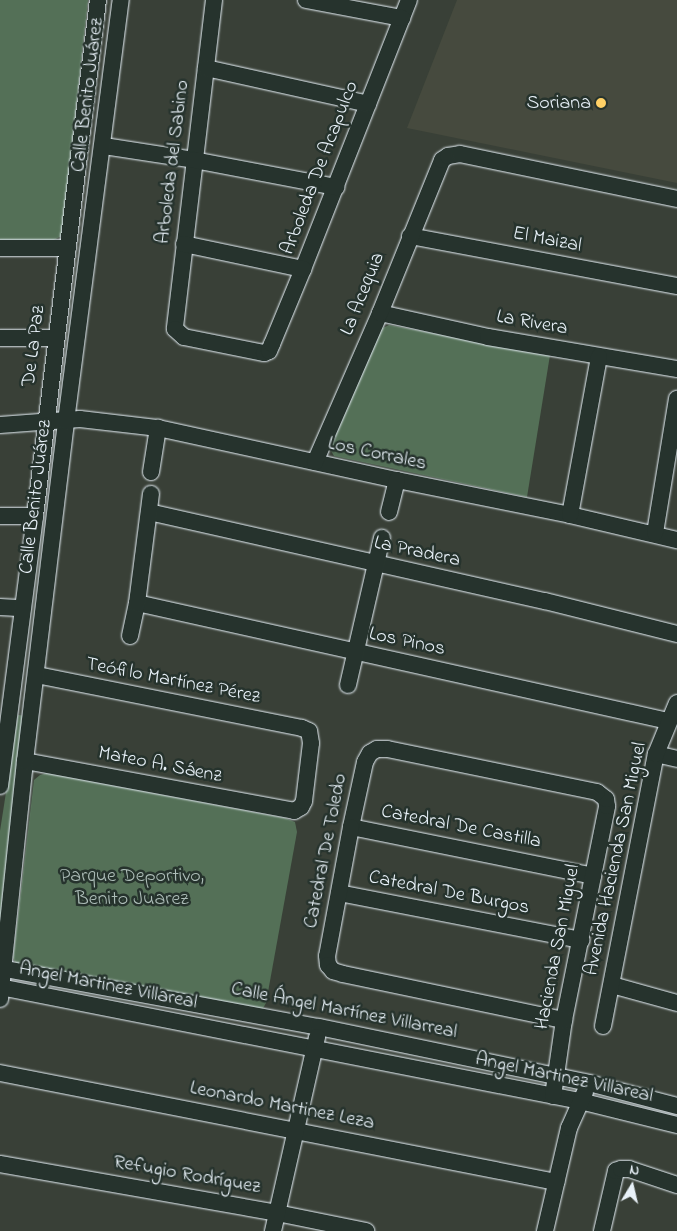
<!DOCTYPE html>
<meta charset="utf-8">
<style>
body{margin:0}
#map{position:relative;width:677px;height:1231px;overflow:hidden;background:#394037;font-family:"Indie Flower",sans-serif}
div>[style]{position:absolute}
.built>*{inset:0;background:#464a3e}
.green>*{inset:0;background:#547057}
.roads{filter:drop-shadow(0 0 1px #e8f1f8) drop-shadow(0 0 1px #e8f1f8)}
.minor>*{height:16px;margin:-8px;padding:0 8px;transform-origin:8px;border-radius:8px;background:#26332d}
.dots>*{width:14px;height:14px;translate:-50% -50%;box-sizing:border-box;border:2px solid #26332d;border-radius:50%}
span{translate:-50% -50%;white-space:nowrap;text-align:center;line-height:1.15;-webkit-text-stroke:5px #26332d;paint-order:stroke}
.street-label{font-size:20px;color:#e8f1f8}
.poi-label{font-size:20px;color:#e8f1f8}
.right{translate:-100% -50%;text-align:right}
.park-label{font-size:20px;color:#adbdb8}
.north{position:absolute;left:607px;top:1161px;width:50px;height:50px;-webkit-text-stroke:4px #26332d;paint-order:stroke;rotate:9deg;font-size:14px;font-weight:700;line-height:20px;text-align:center;color:#e8f1f8}
.north::after{content:'';display:block;margin:auto;width:18px;height:22px;background:#e8f1f8;clip-path:polygon(50% 0,100% 100%,50% 72%,0 100%)}
</style>
<div id="map">
<div class="built">
<i style="clip-path:polygon(457px 0,677px 0,677px 183px,407px 128px)"></i>
</div>
<div class="green">
<i style="clip-path:polygon(0 0,88px 0,62px 236px,47px 243px,0 242px)"></i>
<i style="clip-path:polygon(389px 325px,550px 355px,527px 497px,334px 456px,330px 449px,381px 329px)"></i>
<i style="clip-path:polygon(18px 715px,27px 716px,0 954px,0 831px)"></i>
<i style="clip-path:polygon(47px 773px,285px 818px,295px 822px,297px 832px,266px 1003px,262px 1010px,16px 964px,13px 958px,34px 780px,40px 775px)"></i>
</div>
<div class="roads">
<div class="minor">
<i style="left:214px;top:0;width:331px;rotate:96.8deg"></i>
<i style="left:175px;top:329px;width:12px;rotate:42deg"></i>
<i style="left:184px;top:337px;width:82px;rotate:11.3deg"></i>
<i style="left:264px;top:353px;width:5px;rotate:-22deg"></i>
<i style="left:269px;top:351px;width:8px;rotate:-67deg"></i>
<i style="left:272px;top:344px;width:81px;rotate:-67.5deg"></i>
<i style="left:303px;top:269px;width:289px;rotate:-68.5deg"></i>
<i style="left:306px;top:0;width:98px;rotate:10.6deg"></i>
<i style="left:206px;top:68px;width:166px;rotate:12.5deg"></i>
<i style="left:104px;top:146px;width:91px;rotate:8.8deg"></i>
<i style="left:194px;top:160px;width:145px;rotate:10.8deg"></i>
<i style="left:410px;top:236px;width:272px;rotate:10.6deg"></i>
<i style="left:184px;top:244px;width:122px;rotate:11.9deg"></i>
<i style="left:0;top:248px;width:68px"></i>
<i style="left:380px;top:313px;width:111px;rotate:12.5deg"></i>
<i style="left:488px;top:337px;width:192px;rotate:9.6deg"></i>
<i style="left:0;top:338px;width:56px"></i>
<i style="left:0;top:425px;width:80px;rotate:-4.3deg"></i>
<i style="left:80px;top:419px;width:79px;rotate:6.6deg"></i>
<i style="left:158px;top:428px;width:245px;rotate:12.3deg"></i>
<i style="left:397px;top:480px;width:177px;rotate:11.4deg"></i>
<i style="left:570px;top:515px;width:110px;rotate:13.2deg"></i>
<i style="left:315px;top:462px;width:163px;rotate:-66.4deg"></i>
<i style="left:380px;top:313px;width:165px;rotate:-67.9deg"></i>
<i style="left:442px;top:160px;width:7px;rotate:-34deg"></i>
<i style="left:448px;top:156px;width:12px;rotate:-9deg"></i>
<i style="left:460px;top:154px;width:222px;rotate:11.7deg"></i>
<i style="left:151px;top:472px;width:45px;rotate:-81deg"></i>
<i style="left:149px;top:512px;width:406px;rotate:12.7deg"></i>
<i style="left:545px;top:601px;width:136px;rotate:14deg"></i>
<i style="left:389px;top:512px;width:33px;rotate:-76deg"></i>
<i style="left:570px;top:515px;width:161px;rotate:-79.6deg"></i>
<i style="left:0;top:516px;width:35px"></i>
<i style="left:655px;top:533px;width:136px;rotate:-80.7deg"></i>
<i style="left:137px;top:603px;width:544px;rotate:12.53deg"></i>
<i style="left:0;top:607px;width:22px;rotate:3deg"></i>
<i style="left:130px;top:636px;width:34px;rotate:-78deg"></i>
<i style="left:137px;top:603px;width:110px;rotate:-82.7deg"></i>
<i style="left:348px;top:685px;width:151px;rotate:-77deg"></i>
<i style="left:656px;top:754px;width:22px;rotate:13deg"></i>
<i style="left:25px;top:761px;width:274px;rotate:10.5deg"></i>
<i style="left:294px;top:811px;width:8px;rotate:-30deg"></i>
<i style="left:301px;top:807px;width:7px;rotate:-63deg"></i>
<i style="left:304px;top:801px;width:58px;rotate:-83.1deg"></i>
<i style="left:311px;top:743px;width:12px;rotate:-99deg"></i>
<i style="left:309px;top:731px;width:8px;rotate:-157deg"></i>
<i style="left:302px;top:728px;width:271px;rotate:-168.7deg"></i>
<i style="left:0;top:786px;width:272px;rotate:-82.6deg"></i>
<i style="left:35px;top:516px;width:520px;rotate:-83.04deg"></i>
<i style="left:351px;top:827px;width:247px;rotate:11.4deg"></i>
<i style="left:339px;top:893px;width:247px;rotate:11deg"></i>
<i style="left:0;top:968px;width:324px;rotate:10.5deg"></i>
<i style="left:319px;top:1027px;width:276px;rotate:11.7deg"></i>
<i style="left:589px;top:1083px;width:91px;rotate:14.6deg"></i>
<i style="left:612px;top:985px;width:67px;rotate:15.5deg"></i>
<i style="left:0;top:987px;width:591px;rotate:11.12deg"></i>
<i style="left:580px;top:1101px;width:100px;rotate:13.9deg"></i>
<i style="left:0;top:999px;width:239px;rotate:-84deg"></i>
<i style="left:25px;top:761px;width:342px;rotate:-83.1deg"></i>
<i style="left:66px;top:421px;width:425px;rotate:-82.6deg"></i>
<i style="left:603px;top:1026px;width:277px;rotate:-79deg"></i>
<i style="left:656px;top:754px;width:55px;rotate:-67.6deg"></i>
<i style="left:0;top:1073px;width:567px;rotate:11.09deg"></i>
<i style="left:553px;top:1096px;width:77px;rotate:-81.8deg"></i>
<i style="left:564px;top:1020px;width:218px;rotate:-78.6deg"></i>
<i style="left:607px;top:806px;width:7px;rotate:-98deg"></i>
<i style="left:606px;top:799px;width:11px;rotate:-142deg"></i>
<i style="left:597px;top:792px;width:214px;rotate:-168.4deg"></i>
<i style="left:387px;top:749px;width:10px;rotate:180deg"></i>
<i style="left:377px;top:749px;width:8px;rotate:150deg"></i>
<i style="left:370px;top:753px;width:10px;rotate:119deg"></i>
<i style="left:365px;top:762px;width:66px;rotate:102.2deg"></i>
<i style="left:351px;top:827px;width:131px;rotate:100.5deg"></i>
<i style="left:327px;top:956px;width:9px;rotate:84deg"></i>
<i style="left:328px;top:965px;width:8px;rotate:50deg"></i>
<i style="left:333px;top:971px;width:10px;rotate:17deg"></i>
<i style="left:343px;top:974px;width:226px;rotate:11.8deg"></i>
<i style="left:0;top:1164px;width:281px;rotate:10deg"></i>
<i style="left:277px;top:1213px;width:91px;rotate:11.4deg"></i>
<i style="left:273px;top:1231px;width:199px;rotate:-77.2deg"></i>
<i style="left:545px;top:1231px;width:106px;rotate:-76.9deg"></i>
<i style="left:569px;top:1128px;width:39px;rotate:-66deg"></i>
<i style="left:602px;top:1231px;width:62px;rotate:-76.9deg"></i>
<i style="left:616px;top:1171px;width:5px;rotate:-22deg"></i>
<i style="left:621px;top:1169px;width:8px"></i>
<i style="left:629px;top:1169px;width:51px;rotate:18.4deg"></i>
</div>
</div>
<div class="dots">
<i style="left:601px;top:103px;background:#ffd166"></i>
</div>
<div class="street-label">
<span style="left:88px;top:95px;rotate:-83deg">Calle Benito Juárez</span>
<span style="left:173px;top:162px;rotate:-83deg">Arboleda del Sabino</span>
<span style="left:320px;top:168px;rotate:-69deg">Arboleda De Acapulco</span>
<span style="left:547px;top:240px;rotate:11deg">El Maizal</span>
<span style="left:363px;top:294px;rotate:-68deg">La Acequia</span>
<span style="left:532px;top:323px;rotate:10deg">La Rivera</span>
<span style="left:34px;top:346px;rotate:-83deg">De La Paz</span>
<span style="left:377px;top:454px;rotate:12deg">Los Corrales</span>
<span style="left:36px;top:497px;rotate:-83deg">Calle Benito Juárez</span>
<span style="left:417px;top:552px;rotate:12deg">La Pradera</span>
<span style="left:407px;top:642px;rotate:12deg">Los Pinos</span>
<span style="left:173px;top:681px;rotate:11deg">Teófilo Martínez Pérez</span>
<span style="left:160px;top:765px;rotate:11deg">Mateo A. Sáenz</span>
<span style="left:461px;top:827px;rotate:11deg">Catedral De Castilla</span>
<span style="left:326px;top:851px;rotate:-79deg">Catedral De Toledo</span>
<span style="left:616px;top:859px;rotate:-78deg">Avenida Hacienda San Miguel</span>
<span style="left:449px;top:893px;rotate:11deg">Catedral De Burgos</span>
<span style="left:558px;top:947px;rotate:-79deg">Hacienda San Miguel</span>
<span style="left:108px;top:986px;rotate:11deg">Angel Martinez Villareal</span>
<span style="left:344px;top:1011px;rotate:11deg">Calle Ángel Martínez Villarreal</span>
<span style="left:564px;top:1078px;rotate:12deg">Angel Martinez Villareal</span>
<span style="left:282px;top:1106px;rotate:11deg">Leonardo Martinez Leza</span>
<span style="left:187px;top:1175px;rotate:10deg">Refugio Rodríguez</span>
</div>
<div class="poi-label">
<span class="right" style="left:591px;top:103px">Soriana</span>
</div>
<div class="park-label">
<span style="left:132px;top:888px">Parque Deportivo,<br>Benito Juarez</span>
</div>
<div class="north">N</div>
</div>
